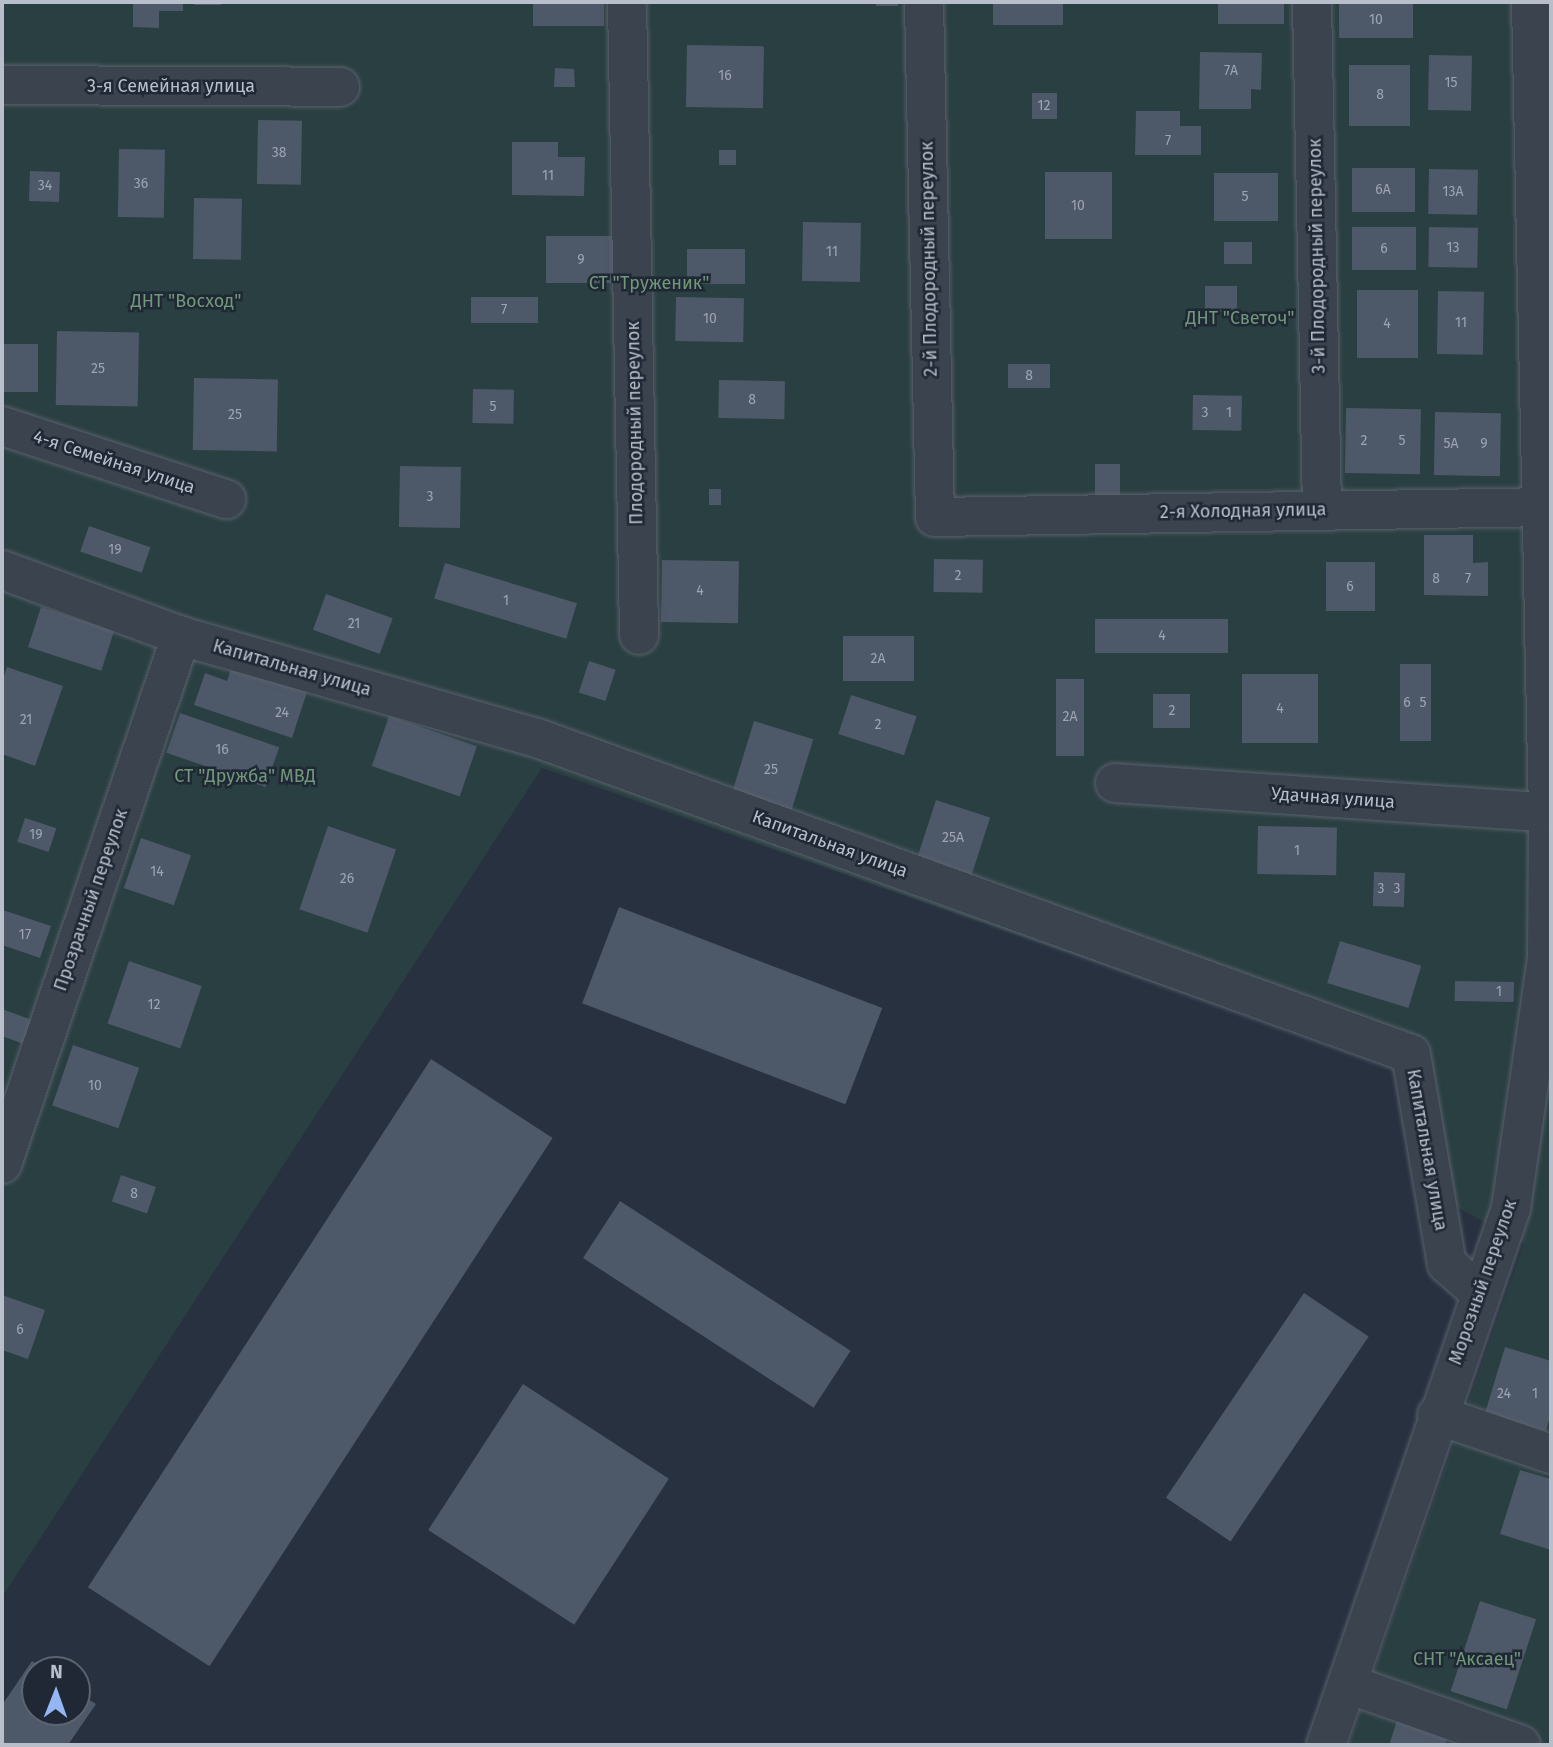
<!DOCTYPE html>
<meta charset="utf-8">
<style>
body{margin:0}
#map{position:relative;width:1553px;height:1747px;overflow:hidden;background:#27313f;font-family:"Fira Sans",sans-serif}
div>[style]{position:absolute}
.green>*{inset:0;background:#2a3f41}
.building>*{inset:0;background:#4d5868;transform-origin:0 0}
.roads{filter:drop-shadow(0 0 2px #59616d) drop-shadow(0 0 2px #59616d)}
.minor>*{height:38px;margin:-19px;padding:0 19px;transform-origin:19px;border-radius:19px;background:#3b434f}
span{translate:-50% -50%;white-space:nowrap;text-align:center;line-height:1.15;-webkit-text-stroke:5px #202835;paint-order:stroke}
.number-label{font-size:14px;color:#9da4b2}
.number-label span{-webkit-text-stroke-width:0}
.street-label{font-size:18px;color:#b8beca}
.park-label{font-size:18px;color:#70997a}
.frame{position:absolute;inset:0;border:4px solid #b8beca;pointer-events:none}
.north{position:absolute;left:21px;top:1656px;width:70px;height:70px;box-sizing:border-box;background:#202835;border:2px solid #5d6471;border-radius:50%;rotate:1deg;font-size:19px;font-weight:700;line-height:28px;text-align:center;color:#b8beca}
.north::after{content:'';display:block;margin:auto;width:24px;height:32px;background:#94b7f3;clip-path:polygon(50% 0,100% 100%,50% 72%,0 100%)}
</style>
<div id="map">
<div class="green">
<i style="clip-path:polygon(2px 2px,1551px 2px,1551px 1745px,1348px 1745px,1524px 1244px,1457px 1207px,1402px 1070px,542px 768px,2px 1597px)"></i>
</div>
<div class="building">
<i style="clip-path:polygon(133px 2px,183px 2px,183px 11px,159px 11px,159px 28px,133px 27px)"></i>
<i style="left:194px;top:2px;width:27px;height:3px"></i>
<i style="left:533px;top:2px;width:71px;height:24px"></i>
<i style="left:876px;top:2px;width:22px;height:4px"></i>
<i style="left:993px;top:2px;width:70px;height:23px"></i>
<i style="left:1218px;top:2px;width:66px;height:22px"></i>
<i style="left:1339px;top:2px;width:74px;height:36px"></i>
<i style="left:687px;top:45px;width:77px;height:62px;rotate:1deg"></i>
<i style="clip-path:polygon(1200px 52px,1262px 53px,1261px 90px,1251px 89px,1251px 109px,1199px 109px)"></i>
<i style="left:1429px;top:55px;width:43px;height:55px;rotate:1deg"></i>
<i style="left:1349px;top:65px;width:61px;height:61px"></i>
<i style="clip-path:polygon(555px 68px,574px 69px,575px 87px,554px 87px)"></i>
<i style="left:1032px;top:93px;width:25px;height:26px"></i>
<i style="clip-path:polygon(1136px 111px,1180px 111px,1180px 126px,1201px 126px,1201px 155px,1135px 155px)"></i>
<i style="left:258px;top:120px;width:44px;height:64px;rotate:1deg"></i>
<i style="clip-path:polygon(512px 142px,558px 142px,558px 157px,585px 157px,584px 196px,512px 195px)"></i>
<i style="left:119px;top:149px;width:46px;height:68px;rotate:1deg"></i>
<i style="left:719px;top:150px;width:17px;height:15px"></i>
<i style="left:1352px;top:168px;width:63px;height:44px"></i>
<i style="left:1429px;top:169px;width:49px;height:45px;rotate:1deg"></i>
<i style="left:30px;top:171px;width:30px;height:30px;rotate:2deg"></i>
<i style="left:1045px;top:172px;width:67px;height:67px"></i>
<i style="left:1214px;top:173px;width:64px;height:48px"></i>
<i style="left:194px;top:198px;width:48px;height:61px;rotate:1deg"></i>
<i style="left:803px;top:222px;width:58px;height:59px;rotate:1deg"></i>
<i style="left:1352px;top:227px;width:64px;height:43px"></i>
<i style="left:1429px;top:227px;width:49px;height:40px;rotate:1deg"></i>
<i style="left:546px;top:236px;width:71px;height:47px"></i>
<i style="left:1224px;top:242px;width:28px;height:22px"></i>
<i style="left:687px;top:249px;width:58px;height:35px"></i>
<i style="left:1205px;top:286px;width:32px;height:26px"></i>
<i style="left:1357px;top:290px;width:61px;height:68px"></i>
<i style="left:1438px;top:291px;width:46px;height:63px;rotate:1deg"></i>
<i style="left:471px;top:297px;width:67px;height:26px"></i>
<i style="left:676px;top:297px;width:68px;height:44px;rotate:1deg"></i>
<i style="left:57px;top:331px;width:82px;height:74px;rotate:1deg"></i>
<i style="left:2px;top:344px;width:36px;height:48px"></i>
<i style="left:1008px;top:364px;width:42px;height:24px"></i>
<i style="left:194px;top:378px;width:84px;height:72px;rotate:1deg"></i>
<i style="left:719px;top:380px;width:66px;height:38px;rotate:1deg"></i>
<i style="left:473px;top:389px;width:41px;height:34px;rotate:1deg"></i>
<i style="left:1193px;top:395px;width:49px;height:35px;rotate:1deg"></i>
<i style="left:1346px;top:408px;width:75px;height:65px;rotate:1deg"></i>
<i style="left:1435px;top:412px;width:66px;height:63px;rotate:1deg"></i>
<i style="left:1095px;top:464px;width:25px;height:32px"></i>
<i style="left:400px;top:466px;width:61px;height:61px;rotate:1deg"></i>
<i style="left:709px;top:489px;width:12px;height:16px"></i>
<i style="left:89px;top:526px;width:65px;height:27px;rotate:19deg"></i>
<i style="clip-path:polygon(1424px 535px,1473px 535px,1473px 563px,1488px 562px,1488px 596px,1424px 595px)"></i>
<i style="left:934px;top:559px;width:49px;height:33px;rotate:1deg"></i>
<i style="left:662px;top:560px;width:77px;height:62px;rotate:1deg"></i>
<i style="left:1326px;top:562px;width:49px;height:49px"></i>
<i style="left:445px;top:563px;width:138px;height:37px;rotate:17deg"></i>
<i style="left:326px;top:594px;width:71px;height:38px;rotate:20deg"></i>
<i style="left:41px;top:607px;width:77px;height:42px;rotate:18deg"></i>
<i style="left:1095px;top:619px;width:133px;height:34px"></i>
<i style="left:843px;top:636px;width:71px;height:45px"></i>
<i style="left:589px;top:661px;width:28px;height:33px;rotate:18deg"></i>
<i style="clip-path:polygon(233px 663px,308px 689px,292px 738px,194px 705px,205px 673px,227px 681px)"></i>
<i style="left:1400px;top:664px;width:31px;height:77px"></i>
<i style="clip-path:polygon(7px 667px,63px 686px,35px 766px,2px 754px,2px 681px)"></i>
<i style="left:1242px;top:674px;width:76px;height:69px"></i>
<i style="left:1056px;top:679px;width:28px;height:77px"></i>
<i style="left:1153px;top:694px;width:37px;height:34px"></i>
<i style="left:851px;top:695px;width:69px;height:41px;rotate:18deg"></i>
<i style="left:180px;top:713px;width:105px;height:42px;rotate:19deg"></i>
<i style="left:389px;top:716px;width:93px;height:53px;rotate:19deg"></i>
<i style="left:754px;top:721px;width:62px;height:84px;rotate:17deg"></i>
<i style="left:936px;top:800px;width:57px;height:60px;rotate:18deg"></i>
<i style="left:25px;top:818px;width:33px;height:25px;rotate:18deg"></i>
<i style="left:328px;top:826px;width:72px;height:88px;rotate:19deg"></i>
<i style="left:1258px;top:826px;width:79px;height:48px;rotate:1deg"></i>
<i style="left:141px;top:838px;width:53px;height:53px;rotate:19deg"></i>
<i style="left:1374px;top:872px;width:31px;height:34px;rotate:2deg"></i>
<i style="left:619px;top:907px;width:282px;height:103px;rotate:21deg"></i>
<i style="clip-path:polygon(3px 910px,51px 926px,40px 958px,2px 945px)"></i>
<i style="left:1340px;top:941px;width:85px;height:44px;rotate:17deg"></i>
<i style="left:129px;top:961px;width:77px;height:66px;rotate:19deg"></i>
<i style="left:1455px;top:981px;width:59px;height:20px;rotate:1deg"></i>
<i style="clip-path:polygon(2px 1009px,32px 1020px,24px 1044px,2px 1036px)"></i>
<i style="left:73px;top:1045px;width:70px;height:64px;rotate:19deg"></i>
<i style="left:431px;top:1059px;width:145px;height:630px;rotate:33deg"></i>
<i style="left:121px;top:1175px;width:37px;height:28px;rotate:19deg"></i>
<i style="left:620px;top:1201px;width:275px;height:68px;rotate:33deg"></i>
<i style="left:1304px;top:1293px;width:78px;height:247px;rotate:34deg"></i>
<i style="clip-path:polygon(2px 1295px,45px 1310px,28px 1359px,2px 1350px)"></i>
<i style="clip-path:polygon(1505px 1347px,1551px 1361px,1551px 1413px,1546px 1431px,1485px 1413px)"></i>
<i style="left:523px;top:1384px;width:174px;height:174px;rotate:33deg"></i>
<i style="clip-path:polygon(1520px 1470px,1551px 1479px,1551px 1550px,1500px 1534px)"></i>
<i style="left:1480px;top:1601px;width:59px;height:95px;rotate:18deg"></i>
<i style="clip-path:polygon(32px 1661px,45px 1670px,35px 1670px,35px 1712px,77px 1712px,77px 1692px,96px 1704px,68px 1745px,2px 1745px,2px 1705px)"></i>
<i style="clip-path:polygon(1397px 1721px,1448px 1735px,1445px 1745px,1389px 1745px)"></i>
</div>
<div class="roads">
<div class="minor">
<i style="left:627px;top:2px;width:633px;rotate:88.91deg"></i>
<i style="left:924px;top:2px;width:515px;rotate:88.78deg"></i>
<i style="left:935px;top:517px;width:616px;rotate:-0.93deg"></i>
<i style="left:1312px;top:2px;width:507px;rotate:88.87deg"></i>
<i style="left:2px;top:85px;width:338px;rotate:0.3deg"></i>
<i style="left:2px;top:426px;width:236px;rotate:18.1deg"></i>
<i style="left:2px;top:570px;width:191px;rotate:20.2deg"></i>
<i style="left:181px;top:636px;width:370px;rotate:16deg"></i>
<i style="left:537px;top:738px;width:929px;rotate:19.88deg"></i>
<i style="left:1411px;top:1054px;width:213px;rotate:80.3deg"></i>
<i style="left:1447px;top:1264px;width:44px;rotate:41.3deg"></i>
<i style="left:1115px;top:783px;width:437px;rotate:3.9deg"></i>
<i style="left:2px;top:1164px;width:558px;rotate:-71.27deg"></i>
<i style="left:1437px;top:1415px;width:120px;rotate:18.9deg"></i>
<i style="left:1348px;top:1684px;width:183px;rotate:19.4deg"></i>
<i style="left:1326px;top:1745px;width:568px;rotate:-70.99deg"></i>
<i style="left:1511px;top:1208px;width:252px;rotate:-81.8deg"></i>
<i style="left:1547px;top:959px;width:146px;rotate:-89.6deg"></i>
<i style="left:1548px;top:813px;width:811px;rotate:-91.2deg"></i>
</div>
</div>
<div class="number-label">
<span style="left:1376px;top:20px">10</span>
<span style="left:1231px;top:71px">7А</span>
<span style="left:725px;top:76px">16</span>
<span style="left:1451px;top:83px">15</span>
<span style="left:1380px;top:95px">8</span>
<span style="left:1044px;top:106px">12</span>
<span style="left:1168px;top:141px">7</span>
<span style="left:279px;top:153px">38</span>
<span style="left:548px;top:176px">11</span>
<span style="left:141px;top:184px">36</span>
<span style="left:45px;top:186px">34</span>
<span style="left:1383px;top:190px">6А</span>
<span style="left:1453px;top:192px">13А</span>
<span style="left:1245px;top:197px">5</span>
<span style="left:1078px;top:206px">10</span>
<span style="left:1453px;top:248px">13</span>
<span style="left:1384px;top:249px">6</span>
<span style="left:832px;top:252px">11</span>
<span style="left:581px;top:260px">9</span>
<span style="left:504px;top:310px">7</span>
<span style="left:710px;top:319px">10</span>
<span style="left:1461px;top:323px">11</span>
<span style="left:1387px;top:324px">4</span>
<span style="left:98px;top:369px">25</span>
<span style="left:1029px;top:376px">8</span>
<span style="left:752px;top:400px">8</span>
<span style="left:493px;top:407px">5</span>
<span style="left:1205px;top:413px">3</span>
<span style="left:1229px;top:413px">1</span>
<span style="left:235px;top:415px">25</span>
<span style="left:1364px;top:441px">2</span>
<span style="left:1402px;top:441px">5</span>
<span style="left:1451px;top:444px">5А</span>
<span style="left:1484px;top:444px">9</span>
<span style="left:430px;top:497px">3</span>
<span style="left:115px;top:550px">19</span>
<span style="left:958px;top:576px">2</span>
<span style="left:1436px;top:579px">8</span>
<span style="left:1468px;top:579px">7</span>
<span style="left:1350px;top:587px">6</span>
<span style="left:700px;top:591px">4</span>
<span style="left:506px;top:601px">1</span>
<span style="left:354px;top:624px">21</span>
<span style="left:1162px;top:636px">4</span>
<span style="left:878px;top:659px">2А</span>
<span style="left:1407px;top:703px">6</span>
<span style="left:1423px;top:703px">5</span>
<span style="left:1280px;top:709px">4</span>
<span style="left:1172px;top:711px">2</span>
<span style="left:282px;top:713px">24</span>
<span style="left:1070px;top:717px">2А</span>
<span style="left:26px;top:720px">21</span>
<span style="left:878px;top:725px">2</span>
<span style="left:222px;top:750px">16</span>
<span style="left:771px;top:770px">25</span>
<span style="left:36px;top:835px">19</span>
<span style="left:953px;top:838px">25А</span>
<span style="left:1297px;top:851px">1</span>
<span style="left:157px;top:872px">14</span>
<span style="left:347px;top:879px">26</span>
<span style="left:1381px;top:889px">3</span>
<span style="left:1397px;top:889px">3</span>
<span style="left:25px;top:935px">17</span>
<span style="left:1499px;top:992px">1</span>
<span style="left:154px;top:1005px">12</span>
<span style="left:95px;top:1086px">10</span>
<span style="left:134px;top:1194px">8</span>
<span style="left:20px;top:1330px">6</span>
<span style="left:1504px;top:1394px">24</span>
<span style="left:1535px;top:1394px">1</span>
</div>
<div class="street-label">
<span style="left:171px;top:86px">3-я Семейная улица</span>
<span style="left:1317px;top:256px;rotate:-91deg">3-й Плодородный переулок</span>
<span style="left:929px;top:259px;rotate:-91deg">2-й Плодородный переулок</span>
<span style="left:635px;top:423px;rotate:-91deg">Плодородный переулок</span>
<span style="left:114px;top:462px;rotate:18deg">4-я Семейная улица</span>
<span style="left:1243px;top:511px;rotate:-1deg">2-я Холодная улица</span>
<span style="left:292px;top:668px;rotate:16deg">Капитальная улица</span>
<span style="left:1333px;top:798px;rotate:4deg">Удачная улица</span>
<span style="left:830px;top:844px;rotate:20deg">Капитальная улица</span>
<span style="left:91px;top:900px;rotate:-71deg">Прозрачный переулок</span>
<span style="left:1427px;top:1150px;rotate:80deg">Капитальная улица</span>
<span style="left:1483px;top:1282px;rotate:-71deg">Морозный переулок</span>
</div>
<div class="park-label">
<span style="left:649px;top:283px">СТ "Труженик"</span>
<span style="left:186px;top:301px">ДНТ "Восход"</span>
<span style="left:1240px;top:318px">ДНТ "Светоч"</span>
<span style="left:245px;top:776px">СТ "Дружба" МВД</span>
<span style="left:1467px;top:1659px">СНТ "Аксаец"</span>
</div>
<div class="frame"></div>
<div class="north">N</div>
</div>
